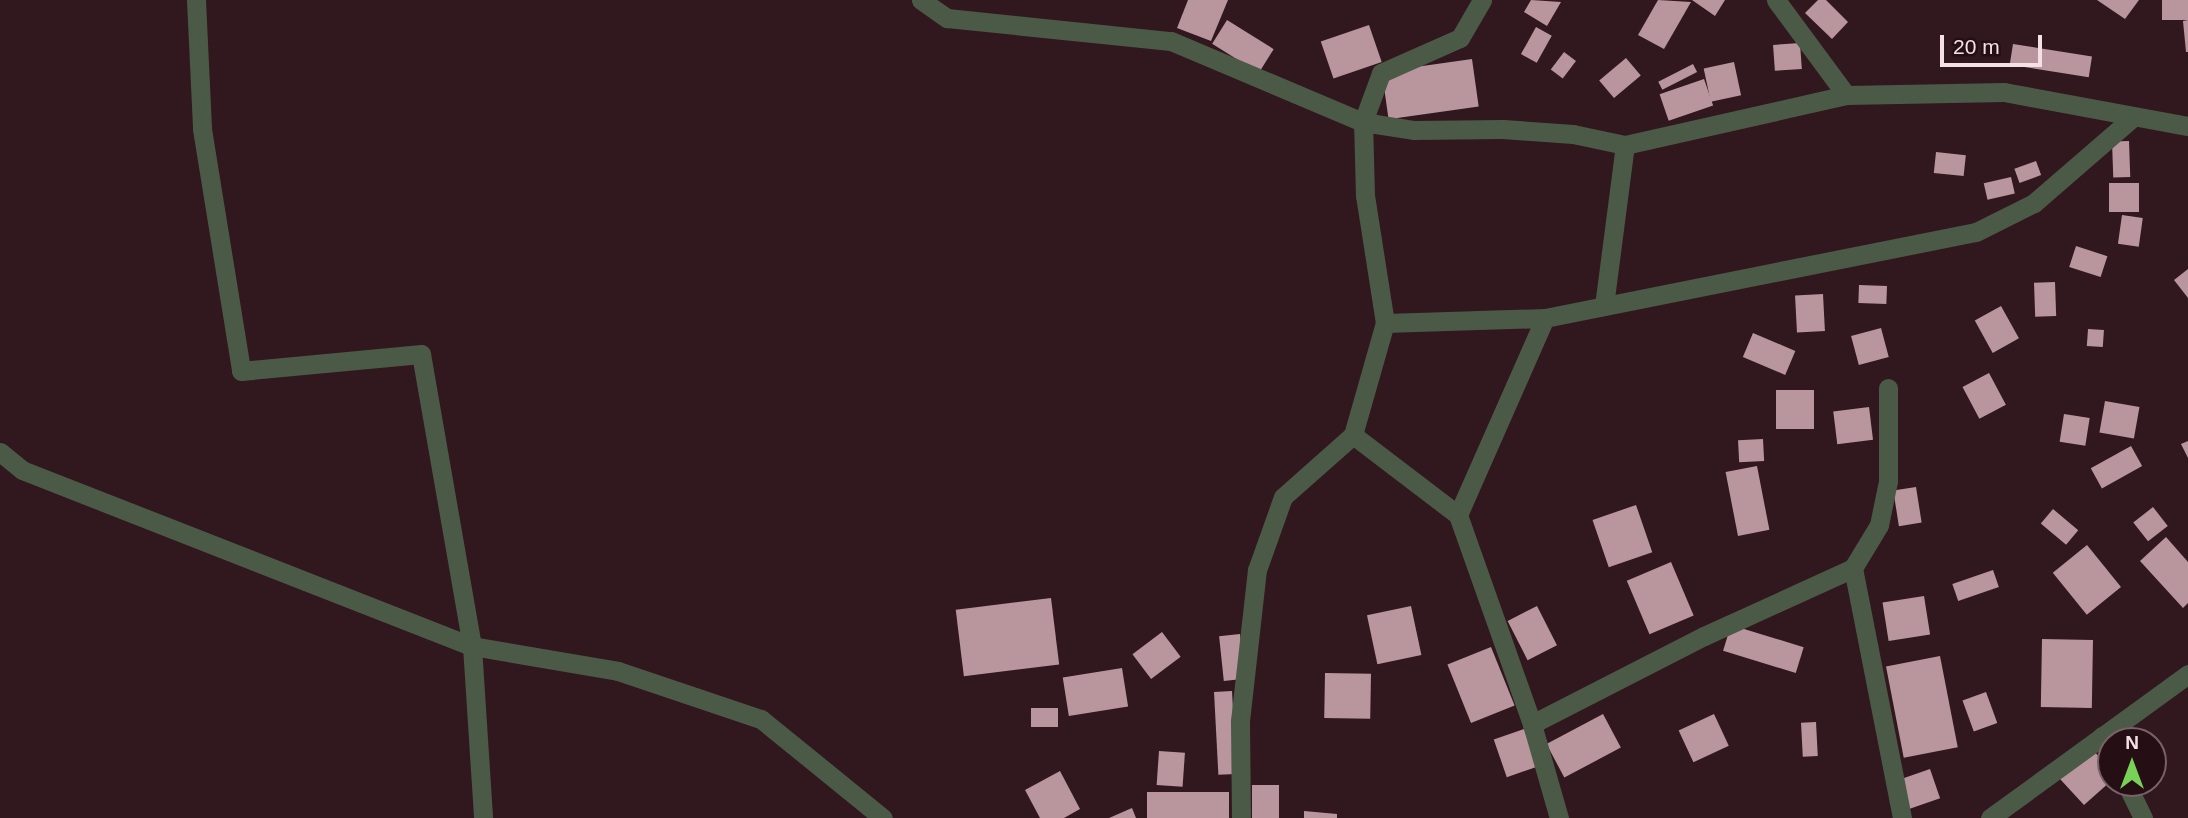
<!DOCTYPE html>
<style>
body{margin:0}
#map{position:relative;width:2188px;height:818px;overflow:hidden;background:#31171e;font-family:Arial,sans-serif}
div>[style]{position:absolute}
.building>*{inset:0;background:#b9969e;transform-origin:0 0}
.minor>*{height:19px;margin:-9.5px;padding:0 9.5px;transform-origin:9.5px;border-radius:9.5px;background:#4b5a46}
span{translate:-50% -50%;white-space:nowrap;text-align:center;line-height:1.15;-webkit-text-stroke:7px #260e15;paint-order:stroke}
.north{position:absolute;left:2097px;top:727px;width:70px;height:70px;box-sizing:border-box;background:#260e15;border:2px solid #786268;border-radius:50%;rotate:0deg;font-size:19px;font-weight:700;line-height:28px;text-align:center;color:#f4e1e5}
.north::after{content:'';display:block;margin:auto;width:24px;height:32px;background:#79d158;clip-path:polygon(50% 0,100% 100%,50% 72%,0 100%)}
.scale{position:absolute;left:1940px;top:35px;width:102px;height:32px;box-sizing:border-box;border:4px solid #f4e1e5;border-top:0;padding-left:9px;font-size:21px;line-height:24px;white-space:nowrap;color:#f4e1e5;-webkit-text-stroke:5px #260e15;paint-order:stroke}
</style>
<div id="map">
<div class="building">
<i style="clip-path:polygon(1188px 0,1228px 0,1211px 41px,1177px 28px)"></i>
<i style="clip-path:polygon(1531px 0,1561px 2px,1547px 26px,1524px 12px)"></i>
<i style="clip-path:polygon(1658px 0,1691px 2px,1664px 49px,1638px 35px)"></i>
<i style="clip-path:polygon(1692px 0,1725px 0,1715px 16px)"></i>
<i style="clip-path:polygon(1818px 0,1826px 0,1848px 22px,1832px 39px,1805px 13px)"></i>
<i style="clip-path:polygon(2097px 0,2139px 0,2125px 19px)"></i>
<i style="left:2162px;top:0;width:26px;height:20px"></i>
<i style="left:1227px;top:20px;width:55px;height:28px;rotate:32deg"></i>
<i style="clip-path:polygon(2188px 20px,2188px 52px,2186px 52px,2183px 21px)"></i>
<i style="left:1369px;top:25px;width:39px;height:51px;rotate:71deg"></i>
<i style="left:1536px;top:27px;width:18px;height:31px;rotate:29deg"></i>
<i style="left:1800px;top:43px;width:26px;height:27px;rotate:86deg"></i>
<i style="left:2013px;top:44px;width:80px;height:21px;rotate:9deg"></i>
<i style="left:1564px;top:52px;width:15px;height:22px;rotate:37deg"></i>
<i style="left:1626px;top:58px;width:23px;height:35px;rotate:50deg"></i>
<i style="left:1472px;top:59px;width:48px;height:91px;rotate:82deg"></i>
<i style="left:1734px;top:62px;width:34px;height:31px;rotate:78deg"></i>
<i style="left:1693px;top:64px;width:9px;height:39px;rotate:63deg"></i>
<i style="left:1704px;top:79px;width:28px;height:47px;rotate:71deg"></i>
<i style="left:2129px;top:141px;width:36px;height:17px;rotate:88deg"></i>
<i style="left:1936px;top:152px;width:30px;height:21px;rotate:6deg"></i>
<i style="left:2036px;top:161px;width:15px;height:23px;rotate:70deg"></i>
<i style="left:2011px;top:177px;width:17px;height:28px;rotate:77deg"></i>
<i style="left:2109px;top:183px;width:30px;height:29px"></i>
<i style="left:2122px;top:215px;width:21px;height:29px;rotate:8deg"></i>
<i style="left:2076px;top:246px;width:33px;height:22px;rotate:18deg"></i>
<i style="clip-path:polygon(2188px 269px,2188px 298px,2174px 280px)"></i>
<i style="left:2055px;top:282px;width:34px;height:21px;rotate:88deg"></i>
<i style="left:1859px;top:285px;width:28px;height:18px;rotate:2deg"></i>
<i style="left:1823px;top:294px;width:37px;height:28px;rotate:87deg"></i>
<i style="left:2001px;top:306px;width:37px;height:30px;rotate:61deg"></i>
<i style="left:1881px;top:328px;width:30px;height:31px;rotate:75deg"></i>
<i style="left:2088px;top:329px;width:16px;height:17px;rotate:4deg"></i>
<i style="left:1753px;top:333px;width:46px;height:26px;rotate:23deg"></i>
<i style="left:1989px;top:373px;width:36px;height:30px;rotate:62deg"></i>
<i style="left:1776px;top:390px;width:38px;height:39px"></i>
<i style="left:2105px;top:401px;width:35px;height:32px;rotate:10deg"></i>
<i style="left:1869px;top:407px;width:33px;height:36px;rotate:83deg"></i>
<i style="left:2064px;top:414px;width:26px;height:28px;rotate:9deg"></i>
<i style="left:1763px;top:439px;width:22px;height:25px;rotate:87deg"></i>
<i style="clip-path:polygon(2188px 441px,2188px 458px,2181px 444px)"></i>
<i style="left:2131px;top:446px;width:23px;height:46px;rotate:61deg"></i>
<i style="left:1757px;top:466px;width:65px;height:32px;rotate:79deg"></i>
<i style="left:1916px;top:487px;width:36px;height:23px;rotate:81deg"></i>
<i style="left:1636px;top:505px;width:50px;height:46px;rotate:71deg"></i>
<i style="left:2153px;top:507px;width:24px;height:25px;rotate:52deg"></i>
<i style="left:2053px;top:509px;width:33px;height:19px;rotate:40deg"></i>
<i style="clip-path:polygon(2166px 537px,2188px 562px,2188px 603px,2183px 608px,2140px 561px)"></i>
<i style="left:2087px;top:545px;width:54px;height:44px;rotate:51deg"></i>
<i style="left:1671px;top:562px;width:58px;height:48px;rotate:67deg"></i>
<i style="left:1993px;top:570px;width:18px;height:43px;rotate:71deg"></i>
<i style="left:1924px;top:596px;width:39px;height:42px;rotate:81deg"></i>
<i style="left:1051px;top:598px;width:67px;height:96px;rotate:83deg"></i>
<i style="left:1411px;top:606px;width:50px;height:45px;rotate:78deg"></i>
<i style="left:1537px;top:606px;width:44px;height:33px;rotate:63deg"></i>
<i style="left:1731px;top:625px;width:76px;height:27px;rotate:17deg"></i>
<i style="left:1162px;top:632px;width:31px;height:37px;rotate:53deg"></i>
<i style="left:1240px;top:634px;width:45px;height:21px;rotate:84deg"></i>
<i style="left:2042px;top:639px;width:51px;height:68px;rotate:1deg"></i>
<i style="left:1491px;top:647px;width:63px;height:47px;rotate:68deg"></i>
<i style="left:1940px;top:656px;width:93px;height:55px;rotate:79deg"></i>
<i style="left:1122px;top:668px;width:39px;height:60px;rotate:81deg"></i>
<i style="left:1325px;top:673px;width:46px;height:45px;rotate:1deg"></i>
<i style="left:1232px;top:691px;width:83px;height:18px;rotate:87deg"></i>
<i style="left:1986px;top:692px;width:33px;height:25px;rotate:70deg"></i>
<i style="left:1058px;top:708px;width:19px;height:27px;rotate:90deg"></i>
<i style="left:1603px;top:714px;width:38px;height:64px;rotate:62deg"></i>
<i style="left:1714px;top:714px;width:35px;height:39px;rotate:65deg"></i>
<i style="left:1816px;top:722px;width:34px;height:15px;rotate:87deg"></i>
<i style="left:1524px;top:729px;width:40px;height:32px;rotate:71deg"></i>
<i style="clip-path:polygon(2092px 749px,2111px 770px,2111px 781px,2084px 805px,2060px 779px)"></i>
<i style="left:1159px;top:751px;width:26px;height:34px;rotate:4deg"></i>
<i style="left:1930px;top:769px;width:31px;height:32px;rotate:71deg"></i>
<i style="clip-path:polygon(1060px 771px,1080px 809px,1064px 818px,1040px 818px,1025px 790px)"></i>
<i style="left:1252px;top:785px;width:27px;height:33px"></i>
<i style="left:1229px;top:792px;width:26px;height:82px;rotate:90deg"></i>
<i style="clip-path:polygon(1132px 808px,1136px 818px,1109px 818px)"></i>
<i style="clip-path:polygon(1304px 811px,1337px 814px,1337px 818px,1304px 818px)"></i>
</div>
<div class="minor">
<i style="left:196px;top:0;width:129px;rotate:87.3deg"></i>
<i style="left:202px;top:129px;width:245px;rotate:80.8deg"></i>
<i style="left:241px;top:371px;width:181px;rotate:-5.4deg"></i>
<i style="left:421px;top:354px;width:296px;rotate:80.1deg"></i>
<i style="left:472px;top:646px;width:172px;rotate:86.3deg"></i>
<i style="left:921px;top:0;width:32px;rotate:35deg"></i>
<i style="left:947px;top:18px;width:225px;rotate:5.9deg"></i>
<i style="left:1171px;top:41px;width:208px;rotate:22.9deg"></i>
<i style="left:1363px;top:122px;width:52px;rotate:8.9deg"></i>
<i style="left:1414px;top:130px;width:89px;rotate:-0.6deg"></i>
<i style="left:1503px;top:129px;width:70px;rotate:4.1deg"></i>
<i style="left:1573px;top:134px;width:53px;rotate:11.9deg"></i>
<i style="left:1625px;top:145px;width:227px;rotate:-12.7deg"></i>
<i style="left:1846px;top:95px;width:158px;rotate:-1.1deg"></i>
<i style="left:2004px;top:92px;width:187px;rotate:10.5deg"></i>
<i style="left:1776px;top:0;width:118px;rotate:53.6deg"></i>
<i style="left:1604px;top:306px;width:162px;rotate:-82.6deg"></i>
<i style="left:1385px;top:323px;width:160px;rotate:-1.8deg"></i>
<i style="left:1545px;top:318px;width:439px;rotate:-11.3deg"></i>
<i style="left:1976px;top:232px;width:65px;rotate:-26.6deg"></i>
<i style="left:2034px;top:203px;width:130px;rotate:-40.9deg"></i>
<i style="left:1353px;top:435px;width:132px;rotate:37.3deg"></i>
<i style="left:1458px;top:515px;width:222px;rotate:70.5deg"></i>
<i style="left:1532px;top:724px;width:98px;rotate:74deg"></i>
<i style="left:0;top:452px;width:28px;rotate:39deg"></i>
<i style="left:22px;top:470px;width:483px;rotate:21.4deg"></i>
<i style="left:472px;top:646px;width:148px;rotate:9.7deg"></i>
<i style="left:618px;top:671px;width:151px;rotate:18.6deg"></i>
<i style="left:761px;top:719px;width:157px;rotate:39.1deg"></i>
<i style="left:1458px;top:515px;width:215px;rotate:-66.2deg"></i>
<i style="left:1853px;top:568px;width:255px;rotate:78.9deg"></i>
<i style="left:1532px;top:724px;width:193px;rotate:-27.1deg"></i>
<i style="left:1704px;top:636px;width:164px;rotate:-24.5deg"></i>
<i style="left:1853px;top:568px;width:50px;rotate:-58.8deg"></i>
<i style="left:1879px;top:525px;width:45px;rotate:-78.4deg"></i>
<i style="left:1888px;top:481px;width:93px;rotate:-90deg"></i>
<i style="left:2102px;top:736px;width:20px;rotate:63deg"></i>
<i style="left:2126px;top:783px;width:39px;rotate:64deg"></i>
<i style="left:1241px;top:818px;width:97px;rotate:-90.6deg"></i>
<i style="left:1240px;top:721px;width:152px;rotate:-83.6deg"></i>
<i style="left:1257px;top:570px;width:77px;rotate:-70.4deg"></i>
<i style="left:1283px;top:497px;width:94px;rotate:-41.5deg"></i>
<i style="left:1353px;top:435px;width:116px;rotate:-74.1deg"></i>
<i style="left:1385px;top:323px;width:129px;rotate:-98.9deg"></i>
<i style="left:1365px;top:196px;width:74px;rotate:-91.5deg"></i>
<i style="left:1363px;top:122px;width:52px;rotate:-69.8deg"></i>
<i style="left:1381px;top:73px;width:86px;rotate:-23.9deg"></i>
<i style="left:1460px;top:38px;width:44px;rotate:-59.9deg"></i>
<i style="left:1990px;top:818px;width:245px;rotate:-36deg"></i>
</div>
<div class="north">N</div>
<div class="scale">20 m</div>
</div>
